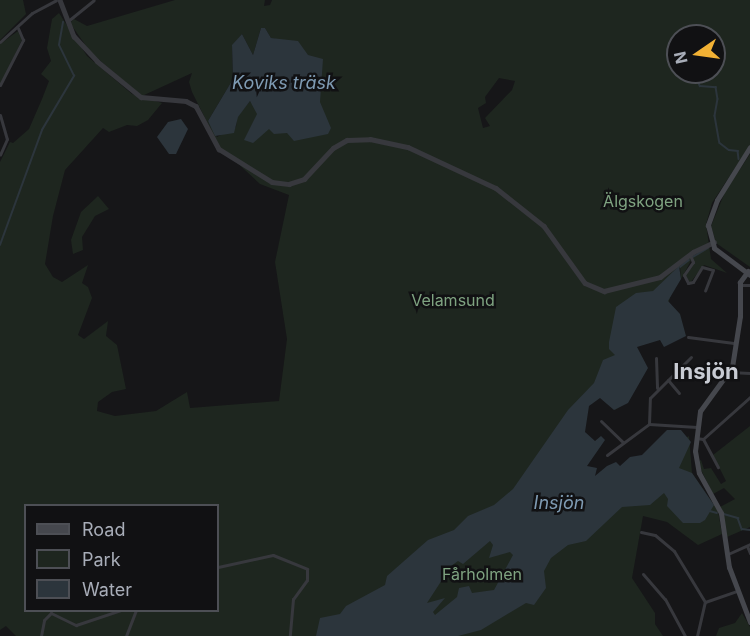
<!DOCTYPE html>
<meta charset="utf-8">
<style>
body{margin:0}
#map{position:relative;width:750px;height:636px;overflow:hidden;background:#161618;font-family:Inter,sans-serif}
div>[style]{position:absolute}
.green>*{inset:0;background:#1e261f}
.water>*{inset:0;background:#2c353c}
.stream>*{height:1.5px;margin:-0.75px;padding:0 0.75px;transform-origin:0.75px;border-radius:0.75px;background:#2c353c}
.minor>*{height:3px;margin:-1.5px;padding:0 1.5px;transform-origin:1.5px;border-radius:1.5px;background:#37383d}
.tertiary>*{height:4.5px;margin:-2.25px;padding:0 2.25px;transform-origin:2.25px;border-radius:2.25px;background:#37383d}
.secondary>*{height:5px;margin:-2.5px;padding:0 2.5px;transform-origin:2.5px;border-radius:2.5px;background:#45474d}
span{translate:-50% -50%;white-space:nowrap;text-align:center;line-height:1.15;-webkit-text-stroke:5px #111113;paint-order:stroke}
.park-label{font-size:16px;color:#7fa381}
.water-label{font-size:18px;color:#7f9bb3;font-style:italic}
.district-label{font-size:22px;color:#c9ccd4;font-weight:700}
.legend{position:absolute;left:24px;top:504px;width:195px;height:108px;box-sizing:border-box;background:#111113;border:2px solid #4d4f55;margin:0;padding:8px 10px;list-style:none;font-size:18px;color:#a8adb8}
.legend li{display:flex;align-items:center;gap:12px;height:30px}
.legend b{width:30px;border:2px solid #4d4f55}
.north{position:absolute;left:666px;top:24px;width:60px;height:60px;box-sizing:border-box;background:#111113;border:2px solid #4d4f55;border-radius:50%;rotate:257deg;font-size:16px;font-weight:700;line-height:24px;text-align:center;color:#a8adb8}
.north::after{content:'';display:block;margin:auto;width:21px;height:27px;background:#f2b134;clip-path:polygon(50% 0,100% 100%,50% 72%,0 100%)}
</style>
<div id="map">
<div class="green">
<i style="clip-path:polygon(0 0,23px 0,26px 14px,0 40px)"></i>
<i style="clip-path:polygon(evenodd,175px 0,265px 0,264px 6px,270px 5px,272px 0,750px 0,750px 145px,712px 203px,706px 224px,711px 259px,727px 273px,704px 265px,690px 283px,685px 274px,693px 265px,693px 257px,681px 279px,680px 267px,668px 304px,681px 321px,633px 344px,626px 403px,615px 410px,600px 392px,585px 406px,580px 467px,593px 483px,619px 474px,689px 436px,692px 473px,718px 511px,722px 534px,698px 545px,667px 522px,643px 516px,632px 578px,655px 613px,655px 624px,663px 636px,16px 636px,6px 626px,0 630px,0 162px,10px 142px,13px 143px,29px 129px,42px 99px,49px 81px,41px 74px,51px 61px,47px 48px,52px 19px,59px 13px,87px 56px,132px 94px,162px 103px,148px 120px,137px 126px,127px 125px,109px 132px,103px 128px,65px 170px,53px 216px,45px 264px,53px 277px,62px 282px,88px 265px,82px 283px,88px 287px,92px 298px,78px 335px,84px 339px,108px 321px,106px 336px,117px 345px,126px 389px,112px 392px,98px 402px,97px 411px,115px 416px,156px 411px,187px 392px,190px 408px,279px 401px,287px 339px,275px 262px,289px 195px,260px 184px,219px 146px,192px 92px,189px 82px,192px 73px,142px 96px,91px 53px,70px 23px,74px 19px,87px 26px,175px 0,261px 28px,265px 28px,271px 38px,285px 41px,256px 109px,250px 101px,237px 117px,236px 127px,217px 137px,208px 121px,233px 79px,232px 46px,242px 34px,253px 55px,261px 28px,175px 0,678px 36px,714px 36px,714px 72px,678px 72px,678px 36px,175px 0,499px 78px,515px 81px,512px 90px,485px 118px,490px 126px,483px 128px,478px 108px,486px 103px,485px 97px,499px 78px,175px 0,26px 506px,218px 506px,218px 610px,26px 610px,26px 506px)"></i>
<i style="clip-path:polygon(18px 31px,22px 40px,0 85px,0 44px)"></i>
<i style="clip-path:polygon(750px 154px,750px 267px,716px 243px,711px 226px,725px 192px)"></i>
<i style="clip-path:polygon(98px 196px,109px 209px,95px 216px,82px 237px,83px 250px,73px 254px,71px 240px,81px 212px)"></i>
<i style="clip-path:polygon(750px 426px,750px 527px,727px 537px,720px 507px,735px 499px,724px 488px,713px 494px,697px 462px,701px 460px,704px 469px,711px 468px,721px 484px,726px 481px,713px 455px)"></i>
<i style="clip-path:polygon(742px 613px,750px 627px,750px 636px,716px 636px,719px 628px,735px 623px)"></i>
</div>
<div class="water">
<i style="clip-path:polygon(261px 28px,265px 28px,271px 38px,298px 41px,308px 55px,323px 59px,320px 102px,331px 128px,328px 134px,294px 141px,287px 133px,274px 134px,269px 129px,253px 143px,244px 140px,257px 114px,250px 101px,238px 117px,234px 133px,215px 136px,208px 121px,233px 79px,232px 45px,242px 34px,253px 55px)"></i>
<i style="clip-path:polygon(181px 119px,188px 129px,176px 154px,169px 154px,157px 137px,168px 122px)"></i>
<i style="clip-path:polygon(evenodd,679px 266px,681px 279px,668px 301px,680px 314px,686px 336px,664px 347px,660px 340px,637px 347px,648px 368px,628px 403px,614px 410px,600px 398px,589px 406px,585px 432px,595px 441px,601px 436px,605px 440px,587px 466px,597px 468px,595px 476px,607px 466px,616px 462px,620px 466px,630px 457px,642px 455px,667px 430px,681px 430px,691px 442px,679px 468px,692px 473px,714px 505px,705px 520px,700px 523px,683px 523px,667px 506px,668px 499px,664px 493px,650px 505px,622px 507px,586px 541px,568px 545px,551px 558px,544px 571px,546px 588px,534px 605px,526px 603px,481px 630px,458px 636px,316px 636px,320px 618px,340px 614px,346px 606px,385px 585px,387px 576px,428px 540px,454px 530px,468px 516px,494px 505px,513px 489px,568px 410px,594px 383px,603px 360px,615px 355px,609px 349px,609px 342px,616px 307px,636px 293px,653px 291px,679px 266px,490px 541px,493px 545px,489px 558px,510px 552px,513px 555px,494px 590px,472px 593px,469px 586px,459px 588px,457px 597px,435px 615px,433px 612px,445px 598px,427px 603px,451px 566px,458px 561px,463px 564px,490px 541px)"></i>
</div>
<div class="stream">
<i style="left:695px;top:72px;width:15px;rotate:70deg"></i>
<i style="left:700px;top:86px;width:16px;rotate:4deg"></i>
<i style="left:716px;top:87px;width:12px;rotate:81deg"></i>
<i style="left:718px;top:99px;width:17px;rotate:100deg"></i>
<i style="left:715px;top:116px;width:27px;rotate:80deg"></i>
<i style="left:720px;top:143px;width:11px;rotate:38deg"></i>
<i style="left:729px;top:150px;width:9px;rotate:6deg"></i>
<i style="left:738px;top:151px;width:8px;rotate:83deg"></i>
<i style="left:0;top:245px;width:122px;rotate:-69.9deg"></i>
<i style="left:42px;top:130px;width:63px;rotate:-59.3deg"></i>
<i style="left:74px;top:76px;width:34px;rotate:-116deg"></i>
<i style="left:59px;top:45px;width:23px;rotate:-80deg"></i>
<i style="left:693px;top:257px;width:17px;rotate:-31deg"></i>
<i style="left:680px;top:267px;width:11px;rotate:-38deg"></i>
<i style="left:710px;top:511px;width:7px;rotate:16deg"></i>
<i style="left:724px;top:514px;width:15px;rotate:16deg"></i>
<i style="left:738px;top:518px;width:12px;rotate:70deg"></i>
<i style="left:742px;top:529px;width:8px;rotate:7deg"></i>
</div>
<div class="minor">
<i style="left:68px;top:21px;width:33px;rotate:-39deg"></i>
<i style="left:0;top:42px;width:43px;rotate:-42.2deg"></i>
<i style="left:32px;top:13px;width:27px;rotate:-28deg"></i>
<i style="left:0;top:85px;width:51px;rotate:-62.9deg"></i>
<i style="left:23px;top:40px;width:13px;rotate:-113deg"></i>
<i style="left:0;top:115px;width:25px;rotate:74deg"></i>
<i style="left:7px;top:139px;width:17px;rotate:114deg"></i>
<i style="left:690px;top:255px;width:8px;rotate:67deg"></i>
<i style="left:693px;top:262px;width:16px;rotate:125deg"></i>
<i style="left:684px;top:275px;width:9px;rotate:63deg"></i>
<i style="left:688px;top:283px;width:5px;rotate:-11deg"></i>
<i style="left:693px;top:282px;width:17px;rotate:-59deg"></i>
<i style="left:702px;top:267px;width:11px;rotate:15deg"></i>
<i style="left:713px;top:270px;width:22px;rotate:111deg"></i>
<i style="left:740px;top:285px;width:10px"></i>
<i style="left:688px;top:337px;width:46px;rotate:7.4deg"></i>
<i style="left:656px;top:358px;width:30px;rotate:88deg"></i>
<i style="left:730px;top:372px;width:20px;rotate:3deg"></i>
<i style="left:668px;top:380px;width:17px;rotate:50deg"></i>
<i style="left:601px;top:421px;width:30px;rotate:44deg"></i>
<i style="left:649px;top:424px;width:26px;rotate:-88deg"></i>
<i style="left:650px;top:398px;width:58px;rotate:-45deg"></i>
<i style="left:696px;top:438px;width:7px;rotate:8deg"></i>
<i style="left:703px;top:439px;width:63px;rotate:-41.8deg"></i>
<i style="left:703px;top:439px;width:32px;rotate:62deg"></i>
<i style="left:607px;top:455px;width:52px;rotate:-36.4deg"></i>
<i style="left:649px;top:424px;width:48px;rotate:3.6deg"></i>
<i style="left:641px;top:532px;width:14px;rotate:12deg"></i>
<i style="left:655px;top:535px;width:25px;rotate:40deg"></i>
<i style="left:674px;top:551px;width:60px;rotate:58.7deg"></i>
<i style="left:747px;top:546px;width:8px;rotate:67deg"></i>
<i style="left:728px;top:554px;width:24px;rotate:-24deg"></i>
<i style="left:218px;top:567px;width:56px;rotate:-12.3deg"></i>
<i style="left:273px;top:555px;width:37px;rotate:22deg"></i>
<i style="left:307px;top:569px;width:11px;rotate:90deg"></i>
<i style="left:307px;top:580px;width:24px;rotate:126deg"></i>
<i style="left:293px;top:599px;width:37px;rotate:95deg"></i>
<i style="left:643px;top:574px;width:33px;rotate:49deg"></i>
<i style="left:665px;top:599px;width:42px;rotate:61.6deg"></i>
<i style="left:41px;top:636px;width:16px;rotate:-79deg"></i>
<i style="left:44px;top:620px;width:10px;rotate:-45deg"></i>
<i style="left:51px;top:613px;width:28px;rotate:26deg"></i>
<i style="left:76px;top:625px;width:47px;rotate:-18.4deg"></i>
<i style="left:126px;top:636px;width:28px;rotate:-69deg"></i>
<i style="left:697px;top:636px;width:35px;rotate:-77deg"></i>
<i style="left:705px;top:602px;width:34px;rotate:-19deg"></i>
</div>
<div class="tertiary">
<i style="left:60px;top:0;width:39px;rotate:69deg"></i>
<i style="left:74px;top:36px;width:34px;rotate:47deg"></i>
<i style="left:97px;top:61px;width:57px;rotate:39.3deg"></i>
<i style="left:141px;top:97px;width:45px;rotate:5.1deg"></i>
<i style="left:186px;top:101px;width:11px;rotate:27deg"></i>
<i style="left:196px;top:106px;width:49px;rotate:61.9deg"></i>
<i style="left:219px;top:149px;width:62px;rotate:31.9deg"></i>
<i style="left:272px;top:182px;width:17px;rotate:7deg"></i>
<i style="left:289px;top:184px;width:16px;rotate:-18deg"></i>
<i style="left:304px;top:179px;width:42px;rotate:-46.9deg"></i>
<i style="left:333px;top:148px;width:16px;rotate:-30deg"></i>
<i style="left:347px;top:140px;width:23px;rotate:-2deg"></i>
<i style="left:370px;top:139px;width:39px;rotate:12deg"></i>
<i style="left:408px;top:147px;width:97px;rotate:25deg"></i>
<i style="left:496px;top:188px;width:61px;rotate:38.4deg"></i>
<i style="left:544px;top:226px;width:70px;rotate:54.3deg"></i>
<i style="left:585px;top:283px;width:21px;rotate:23deg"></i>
<i style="left:604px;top:291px;width:58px;rotate:-14deg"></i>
<i style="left:660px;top:277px;width:41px;rotate:-37.1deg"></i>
<i style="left:693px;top:252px;width:23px;rotate:-25deg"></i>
</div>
<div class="secondary">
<i style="left:750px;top:147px;width:62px;rotate:121.9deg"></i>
<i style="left:717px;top:200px;width:27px;rotate:110deg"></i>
<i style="left:708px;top:225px;width:24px;rotate:75deg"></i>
<i style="left:714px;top:248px;width:45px;rotate:36.9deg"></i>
<i style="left:748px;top:271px;width:14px;rotate:126deg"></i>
<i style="left:740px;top:282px;width:34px;rotate:90deg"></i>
<i style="left:740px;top:316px;width:52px;rotate:98.9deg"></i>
<i style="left:732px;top:367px;width:54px;rotate:126deg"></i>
<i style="left:700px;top:411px;width:40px;rotate:97.1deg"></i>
<i style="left:695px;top:451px;width:22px;rotate:80deg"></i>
<i style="left:699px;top:473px;width:46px;rotate:61.2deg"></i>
<i style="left:721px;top:513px;width:55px;rotate:81.6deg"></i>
<i style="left:729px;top:567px;width:59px;rotate:69.1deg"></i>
</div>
<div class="park-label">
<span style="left:643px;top:201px">Älgskogen</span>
<span style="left:453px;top:300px">Velamsund</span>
<span style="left:482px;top:574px">Fårholmen</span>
</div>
<div class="water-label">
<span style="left:284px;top:83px">Koviks träsk</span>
<span style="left:559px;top:503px">Insjön</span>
</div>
<div class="district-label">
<span style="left:706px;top:372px">Insjön</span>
</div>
<ul class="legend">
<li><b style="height:8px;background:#45474d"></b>Road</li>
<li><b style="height:16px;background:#1e261f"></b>Park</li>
<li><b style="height:16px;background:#2c353c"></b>Water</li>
</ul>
<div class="north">N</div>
</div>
